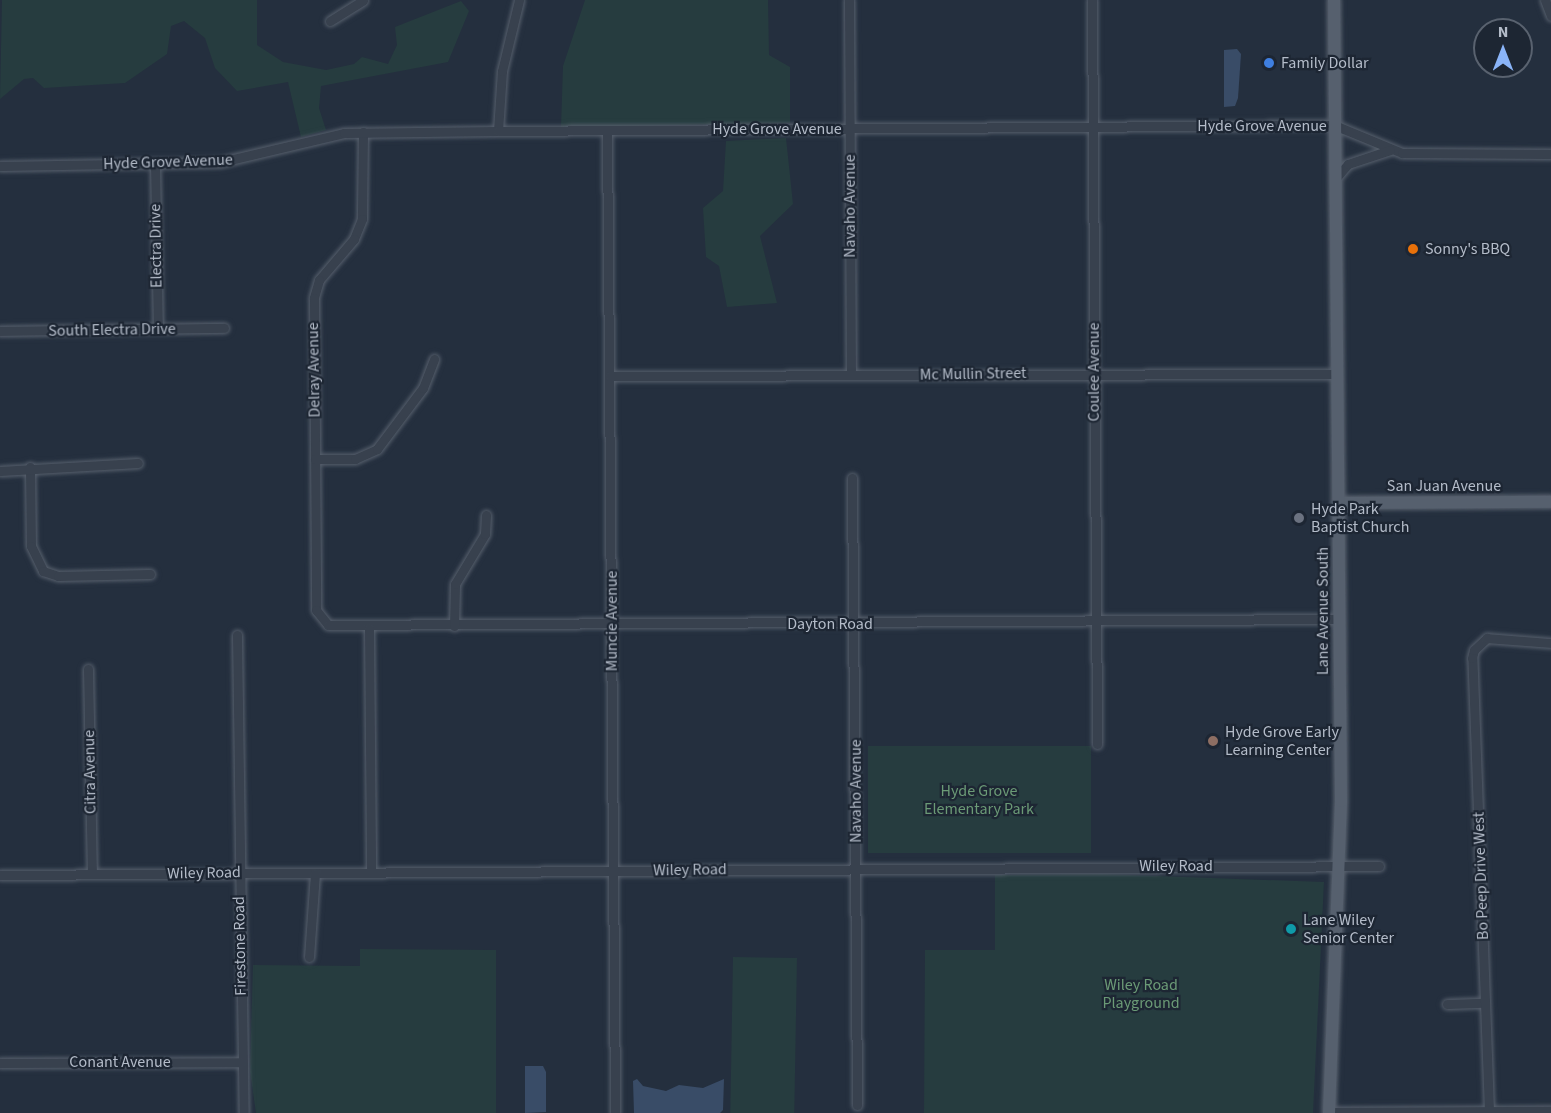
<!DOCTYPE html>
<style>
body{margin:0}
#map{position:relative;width:1551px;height:1113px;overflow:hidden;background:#242f3e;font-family:"Source Sans 3",sans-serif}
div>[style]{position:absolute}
.green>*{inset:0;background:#263c3f;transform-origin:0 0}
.water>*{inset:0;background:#394c67}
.roads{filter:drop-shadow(0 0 2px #565f6c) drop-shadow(0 0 2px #565f6c)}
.minor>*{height:9px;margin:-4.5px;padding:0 4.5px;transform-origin:4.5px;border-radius:4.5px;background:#38414e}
.major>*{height:12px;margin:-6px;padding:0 6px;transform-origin:6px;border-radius:6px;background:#56606e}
.dots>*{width:16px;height:16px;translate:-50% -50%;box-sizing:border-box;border:3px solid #1d2633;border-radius:50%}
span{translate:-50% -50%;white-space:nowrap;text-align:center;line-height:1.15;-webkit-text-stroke:4.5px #1d2633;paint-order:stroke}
.poi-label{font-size:16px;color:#b4bcc9}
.left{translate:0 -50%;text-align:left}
.street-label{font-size:16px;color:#b4bcc9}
.park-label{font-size:16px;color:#6b9a76}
.north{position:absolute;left:1473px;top:18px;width:60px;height:60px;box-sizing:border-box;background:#1d2633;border:2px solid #59626f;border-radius:50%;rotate:0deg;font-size:16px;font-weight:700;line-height:24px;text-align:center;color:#b4bcc9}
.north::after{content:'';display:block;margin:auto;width:21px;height:27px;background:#8ab4f8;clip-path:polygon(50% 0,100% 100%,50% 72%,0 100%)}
</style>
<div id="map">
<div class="green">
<i style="clip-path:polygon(2px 0,257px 0,257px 45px,283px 62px,326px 70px,354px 64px,362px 57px,388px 64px,397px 45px,395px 27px,461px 1px,469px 11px,448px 62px,321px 86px,319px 108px,326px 130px,301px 137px,288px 82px,237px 91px,215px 68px,205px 38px,184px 21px,171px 26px,167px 54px,125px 83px,44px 88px,33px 78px,24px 79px,0 99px)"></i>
<i style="clip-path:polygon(585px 0,768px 0,769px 55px,790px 67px,790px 123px,561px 127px,563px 66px)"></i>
<i style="clip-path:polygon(786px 138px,793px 204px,760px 236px,777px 303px,727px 307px,719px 266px,706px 257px,703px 208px,723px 191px,726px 141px)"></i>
<i style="left:1091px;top:746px;width:107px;height:223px;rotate:90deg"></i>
<i style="clip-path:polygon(1102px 874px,1324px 882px,1313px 1113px,924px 1113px,925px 950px,995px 950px,995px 875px)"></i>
<i style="clip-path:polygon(360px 949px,496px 950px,496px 1113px,256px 1113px,250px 1072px,253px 965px,360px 966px)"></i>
<i style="left:733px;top:957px;width:64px;height:156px;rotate:1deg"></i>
</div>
<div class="water">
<i style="clip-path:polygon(1237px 49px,1241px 54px,1238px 98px,1235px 106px,1224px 107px,1224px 50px)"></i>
<i style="clip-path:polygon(525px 1066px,543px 1066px,546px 1072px,546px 1112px,525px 1113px)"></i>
<i style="clip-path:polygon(637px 1079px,643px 1086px,666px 1091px,679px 1085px,703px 1088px,724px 1079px,723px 1110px,720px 1113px,634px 1113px,633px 1081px)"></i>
</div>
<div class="roads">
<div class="minor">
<i style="left:849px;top:0;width:375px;rotate:89.7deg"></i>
<i style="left:1092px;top:0;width:744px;rotate:89.61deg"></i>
<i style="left:1545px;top:0;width:17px;rotate:69deg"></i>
<i style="left:330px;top:21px;width:39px;rotate:-32deg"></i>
<i style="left:607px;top:130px;width:983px;rotate:89.53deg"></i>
<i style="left:498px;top:131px;width:60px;rotate:-86.2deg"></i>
<i style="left:502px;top:71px;width:73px;rotate:-76.5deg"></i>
<i style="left:363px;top:132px;width:87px;rotate:90.7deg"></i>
<i style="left:362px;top:219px;width:22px;rotate:112deg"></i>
<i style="left:354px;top:239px;width:54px;rotate:130.5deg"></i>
<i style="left:319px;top:280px;width:19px;rotate:106deg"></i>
<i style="left:314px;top:298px;width:312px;rotate:89.6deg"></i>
<i style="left:316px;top:610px;width:19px;rotate:51deg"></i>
<i style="left:328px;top:625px;width:1011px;rotate:-0.34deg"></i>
<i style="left:155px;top:163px;width:166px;rotate:89deg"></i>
<i style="left:0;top:166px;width:221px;rotate:-1deg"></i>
<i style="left:221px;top:162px;width:126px;rotate:-13.3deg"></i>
<i style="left:344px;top:133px;width:154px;rotate:-0.7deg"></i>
<i style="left:498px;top:131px;width:836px;rotate:-0.41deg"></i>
<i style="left:1334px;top:125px;width:74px;rotate:22.4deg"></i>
<i style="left:1402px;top:153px;width:149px;rotate:0.4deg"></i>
<i style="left:1335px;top:179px;width:20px;rotate:-49deg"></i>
<i style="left:1348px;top:164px;width:44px;rotate:-18.4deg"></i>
<i style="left:0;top:331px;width:224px;rotate:-0.8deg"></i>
<i style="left:610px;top:376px;width:727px;rotate:-0.16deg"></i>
<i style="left:315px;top:459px;width:40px"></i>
<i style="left:355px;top:459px;width:24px;rotate:-24deg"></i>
<i style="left:377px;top:449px;width:76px;rotate:-53deg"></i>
<i style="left:423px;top:388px;width:31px;rotate:-69deg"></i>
<i style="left:30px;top:467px;width:79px;rotate:89.3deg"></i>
<i style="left:31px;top:546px;width:28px;rotate:64deg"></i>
<i style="left:43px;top:571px;width:16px;rotate:18deg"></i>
<i style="left:58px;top:576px;width:92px;rotate:-1.2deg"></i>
<i style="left:0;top:471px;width:138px;rotate:-3.3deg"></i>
<i style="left:852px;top:478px;width:627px;rotate:89.54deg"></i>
<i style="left:454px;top:626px;width:42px;rotate:-88.6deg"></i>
<i style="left:455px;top:584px;width:58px;rotate:-59deg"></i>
<i style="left:485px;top:534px;width:19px;rotate:-87deg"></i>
<i style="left:369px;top:628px;width:244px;rotate:89.5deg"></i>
<i style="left:237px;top:635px;width:478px;rotate:89.2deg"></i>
<i style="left:88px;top:669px;width:205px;rotate:88.9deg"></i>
<i style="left:0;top:875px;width:1379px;rotate:-0.37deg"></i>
<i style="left:309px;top:957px;width:84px;rotate:-85.9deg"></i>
<i style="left:1447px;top:1004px;width:38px;rotate:-2deg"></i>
<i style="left:0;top:1063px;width:241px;rotate:-0.2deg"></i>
<i style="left:1489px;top:1111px;width:453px;rotate:-92.1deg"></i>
<i style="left:1472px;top:658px;width:8px;rotate:-76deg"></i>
<i style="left:1474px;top:650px;width:18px;rotate:-43deg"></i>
<i style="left:1487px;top:638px;width:64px;rotate:4.5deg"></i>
<i style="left:1329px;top:1112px;width:222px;rotate:-0.3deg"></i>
</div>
<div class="major">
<i style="left:1338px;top:503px;width:213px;rotate:-0.3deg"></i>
<i style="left:1329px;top:1113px;width:312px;rotate:-87.8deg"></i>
<i style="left:1341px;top:801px;width:801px;rotate:-90.5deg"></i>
</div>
</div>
<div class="dots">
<i style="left:1269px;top:63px;background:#3f7fe0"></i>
<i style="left:1413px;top:249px;background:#e8710a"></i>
<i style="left:1299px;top:518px;background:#6b7280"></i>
<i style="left:1213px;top:741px;background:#8d6e63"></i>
<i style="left:1291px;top:929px;background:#0f9aa8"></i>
</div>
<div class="poi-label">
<span class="left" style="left:1281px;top:63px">Family Dollar</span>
<span class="left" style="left:1425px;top:249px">Sonny's BBQ</span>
<span class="left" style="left:1311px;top:518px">Hyde Park<br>Baptist Church</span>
<span class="left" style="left:1225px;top:741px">Hyde Grove Early<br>Learning Center</span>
<span class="left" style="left:1303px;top:929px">Lane Wiley<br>Senior Center</span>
</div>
<div class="street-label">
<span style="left:1262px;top:126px">Hyde Grove Avenue</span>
<span style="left:777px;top:129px">Hyde Grove Avenue</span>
<span style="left:168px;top:162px;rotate:-2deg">Hyde Grove Avenue</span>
<span style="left:850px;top:206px;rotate:-90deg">Navaho Avenue</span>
<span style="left:156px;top:246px;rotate:-91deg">Electra Drive</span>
<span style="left:112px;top:330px;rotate:-1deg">South Electra Drive</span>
<span style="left:314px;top:370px;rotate:-91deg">Delray Avenue</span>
<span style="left:1094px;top:372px;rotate:-90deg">Coulee Avenue</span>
<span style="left:973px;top:374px;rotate:-1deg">Mc Mullin Street</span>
<span style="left:1444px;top:486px">San Juan Avenue</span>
<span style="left:1323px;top:611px;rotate:-90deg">Lane Avenue South</span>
<span style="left:612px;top:621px;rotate:-90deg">Muncie Avenue</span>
<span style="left:830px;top:624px">Dayton Road</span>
<span style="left:90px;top:772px;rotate:-91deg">Citra Avenue</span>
<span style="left:856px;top:791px;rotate:-90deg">Navaho Avenue</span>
<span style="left:1176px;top:866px">Wiley Road</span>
<span style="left:690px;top:870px;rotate:-1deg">Wiley Road</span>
<span style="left:204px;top:873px;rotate:-1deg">Wiley Road</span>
<span style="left:1481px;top:876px;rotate:-92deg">Bo Peep Drive West</span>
<span style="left:240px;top:946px;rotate:-91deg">Firestone Road</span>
<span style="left:120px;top:1062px">Conant Avenue</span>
</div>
<div class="park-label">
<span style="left:979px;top:800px">Hyde Grove<br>Elementary Park</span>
<span style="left:1141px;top:994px">Wiley Road<br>Playground</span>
</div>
<div class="north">N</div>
</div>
